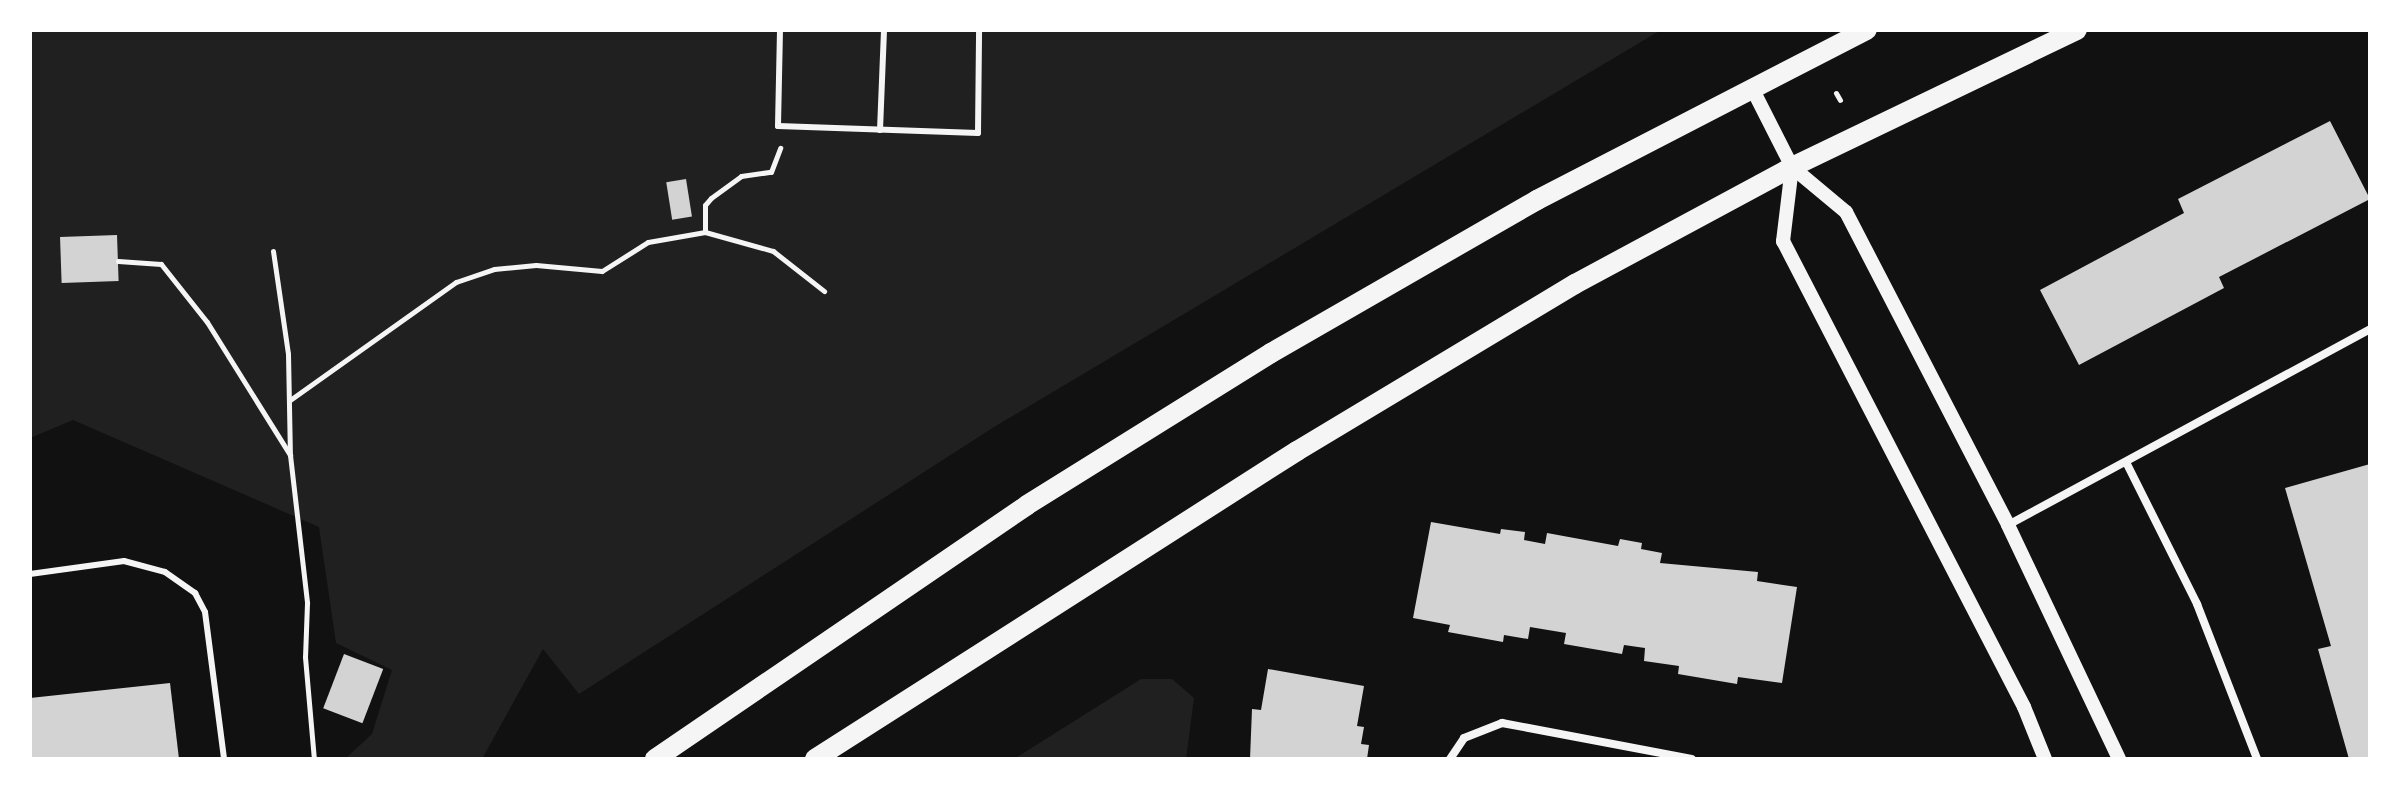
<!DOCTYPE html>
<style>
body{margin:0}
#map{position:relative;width:2400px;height:789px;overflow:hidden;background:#111;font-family:"Roboto Condensed",sans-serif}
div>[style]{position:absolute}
.green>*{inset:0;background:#202020}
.building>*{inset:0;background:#d3d3d3;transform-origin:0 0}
.path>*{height:5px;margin:-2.5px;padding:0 2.5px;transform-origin:2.5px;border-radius:2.5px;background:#f5f5f5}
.service>*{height:6px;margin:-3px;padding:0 3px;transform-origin:3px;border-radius:3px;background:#f5f5f5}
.minor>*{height:8px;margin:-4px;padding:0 4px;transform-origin:4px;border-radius:4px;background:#f5f5f5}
.tertiary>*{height:14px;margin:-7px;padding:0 7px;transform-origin:7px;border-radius:7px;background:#f5f5f5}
.primary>*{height:20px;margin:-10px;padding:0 10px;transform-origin:10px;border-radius:10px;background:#f5f5f5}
span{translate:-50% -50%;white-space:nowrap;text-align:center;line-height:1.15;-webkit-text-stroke:7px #fff;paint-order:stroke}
.frame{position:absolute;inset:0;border:32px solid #fff;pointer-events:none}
</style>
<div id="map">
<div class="green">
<i style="clip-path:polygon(30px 30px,1661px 30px,994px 427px,579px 694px,543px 649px,482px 759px,345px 759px,372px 734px,392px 670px,336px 643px,319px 527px,73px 420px,30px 438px)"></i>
<i style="clip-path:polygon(1141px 679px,1172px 679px,1194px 698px,1186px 759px,1014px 759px)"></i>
</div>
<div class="building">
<i style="clip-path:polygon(2330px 121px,2370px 199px,2219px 277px,2224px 288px,2079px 365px,2040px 290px,2184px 213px,2178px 199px)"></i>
<i style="left:686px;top:179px;width:38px;height:20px;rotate:81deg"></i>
<i style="left:117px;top:235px;width:46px;height:57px;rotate:88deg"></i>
<i style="clip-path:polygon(2370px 464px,2370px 759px,2349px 759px,2318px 649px,2331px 646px,2285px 488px)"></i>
<i style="clip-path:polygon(1431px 522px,1500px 534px,1501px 529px,1525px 532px,1524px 540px,1545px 544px,1547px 533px,1618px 546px,1620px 539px,1642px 543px,1641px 549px,1662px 553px,1660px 563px,1758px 572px,1757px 581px,1797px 587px,1782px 683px,1738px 677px,1737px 684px,1678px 674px,1679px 666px,1644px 661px,1645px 648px,1624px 645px,1622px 654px,1564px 644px,1566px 633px,1530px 627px,1528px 639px,1504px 635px,1503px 642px,1448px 632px,1450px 625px,1413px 618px)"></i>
<i style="left:344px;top:654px;width:42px;height:58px;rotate:21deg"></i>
<i style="clip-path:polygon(1268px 669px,1364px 686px,1357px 726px,1364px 727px,1361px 744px,1369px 745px,1367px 759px,1250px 759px,1252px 709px,1261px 710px)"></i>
<i style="clip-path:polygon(170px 683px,179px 759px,30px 759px,30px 698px)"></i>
</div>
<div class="path">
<i style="left:1836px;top:93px;width:8px;rotate:60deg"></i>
<i style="left:705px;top:232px;width:27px;rotate:-90deg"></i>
<i style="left:705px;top:205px;width:9px;rotate:-49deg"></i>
<i style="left:711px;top:198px;width:37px;rotate:-36deg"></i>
<i style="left:741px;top:176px;width:30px;rotate:-8deg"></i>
<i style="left:771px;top:172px;width:26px;rotate:-69deg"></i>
<i style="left:273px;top:251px;width:104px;rotate:81.7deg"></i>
<i style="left:288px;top:354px;width:101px;rotate:88.9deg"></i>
<i style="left:290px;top:455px;width:149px;rotate:83.4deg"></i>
<i style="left:307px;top:603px;width:54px;rotate:92.1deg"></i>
<i style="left:305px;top:657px;width:102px;rotate:85deg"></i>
<i style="left:118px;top:261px;width:43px;rotate:4deg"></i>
<i style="left:161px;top:264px;width:74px;rotate:51.6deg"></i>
<i style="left:207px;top:322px;width:157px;rotate:58deg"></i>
<i style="left:290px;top:400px;width:204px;rotate:-35.4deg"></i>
<i style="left:456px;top:282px;width:40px;rotate:-18.9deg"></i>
<i style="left:494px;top:269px;width:42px;rotate:-5.4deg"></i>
<i style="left:536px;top:265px;width:66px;rotate:5.2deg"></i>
<i style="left:602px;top:271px;width:54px;rotate:-32.2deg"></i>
<i style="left:648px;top:242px;width:58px;rotate:-10deg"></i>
<i style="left:705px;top:232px;width:71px;rotate:15.6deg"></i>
<i style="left:773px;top:251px;width:65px;rotate:38.1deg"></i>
</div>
<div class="service">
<i style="left:780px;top:30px;width:96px;rotate:91.2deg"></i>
<i style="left:778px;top:126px;width:200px;rotate:2deg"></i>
<i style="left:978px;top:133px;width:103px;rotate:-89.4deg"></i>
<i style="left:880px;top:130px;width:100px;rotate:-87.7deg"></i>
<i style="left:30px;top:574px;width:95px;rotate:-7.9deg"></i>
<i style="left:124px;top:561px;width:42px;rotate:15deg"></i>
<i style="left:165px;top:572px;width:37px;rotate:35deg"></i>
<i style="left:195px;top:593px;width:21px;rotate:62deg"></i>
<i style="left:205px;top:612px;width:148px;rotate:82.6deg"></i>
</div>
<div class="minor">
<i style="left:2126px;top:462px;width:159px;rotate:63.4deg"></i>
<i style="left:2197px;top:604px;width:166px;rotate:68.8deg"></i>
<i style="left:2008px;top:525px;width:412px;rotate:-28.4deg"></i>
<i style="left:1450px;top:759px;width:25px;rotate:-56deg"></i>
<i style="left:1464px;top:738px;width:41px;rotate:-21.5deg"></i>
<i style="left:1502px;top:723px;width:193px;rotate:10.7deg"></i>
</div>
<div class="tertiary">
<i style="left:1753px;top:90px;width:86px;rotate:63.1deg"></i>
<i style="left:1792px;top:167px;width:70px;rotate:39.8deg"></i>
<i style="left:1846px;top:212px;width:352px;rotate:62.6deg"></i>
<i style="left:2008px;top:525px;width:259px;rotate:64.6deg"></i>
<i style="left:1792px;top:167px;width:75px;rotate:96.9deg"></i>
<i style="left:1783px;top:241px;width:525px;rotate:62.65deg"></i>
<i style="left:2024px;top:707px;width:56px;rotate:68deg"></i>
</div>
<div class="primary">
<i style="left:655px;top:759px;width:450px;rotate:-34.3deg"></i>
<i style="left:1027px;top:505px;width:287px;rotate:-31.9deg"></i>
<i style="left:1271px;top:353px;width:307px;rotate:-29.9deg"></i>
<i style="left:1537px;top:200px;width:371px;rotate:-27.3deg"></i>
<i style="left:815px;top:759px;width:572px;rotate:-32.58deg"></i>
<i style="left:1297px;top:451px;width:324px;rotate:-31deg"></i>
<i style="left:1575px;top:284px;width:247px;rotate:-28.3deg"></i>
<i style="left:1792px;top:167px;width:316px;rotate:-25.7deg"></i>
</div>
<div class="frame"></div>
</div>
